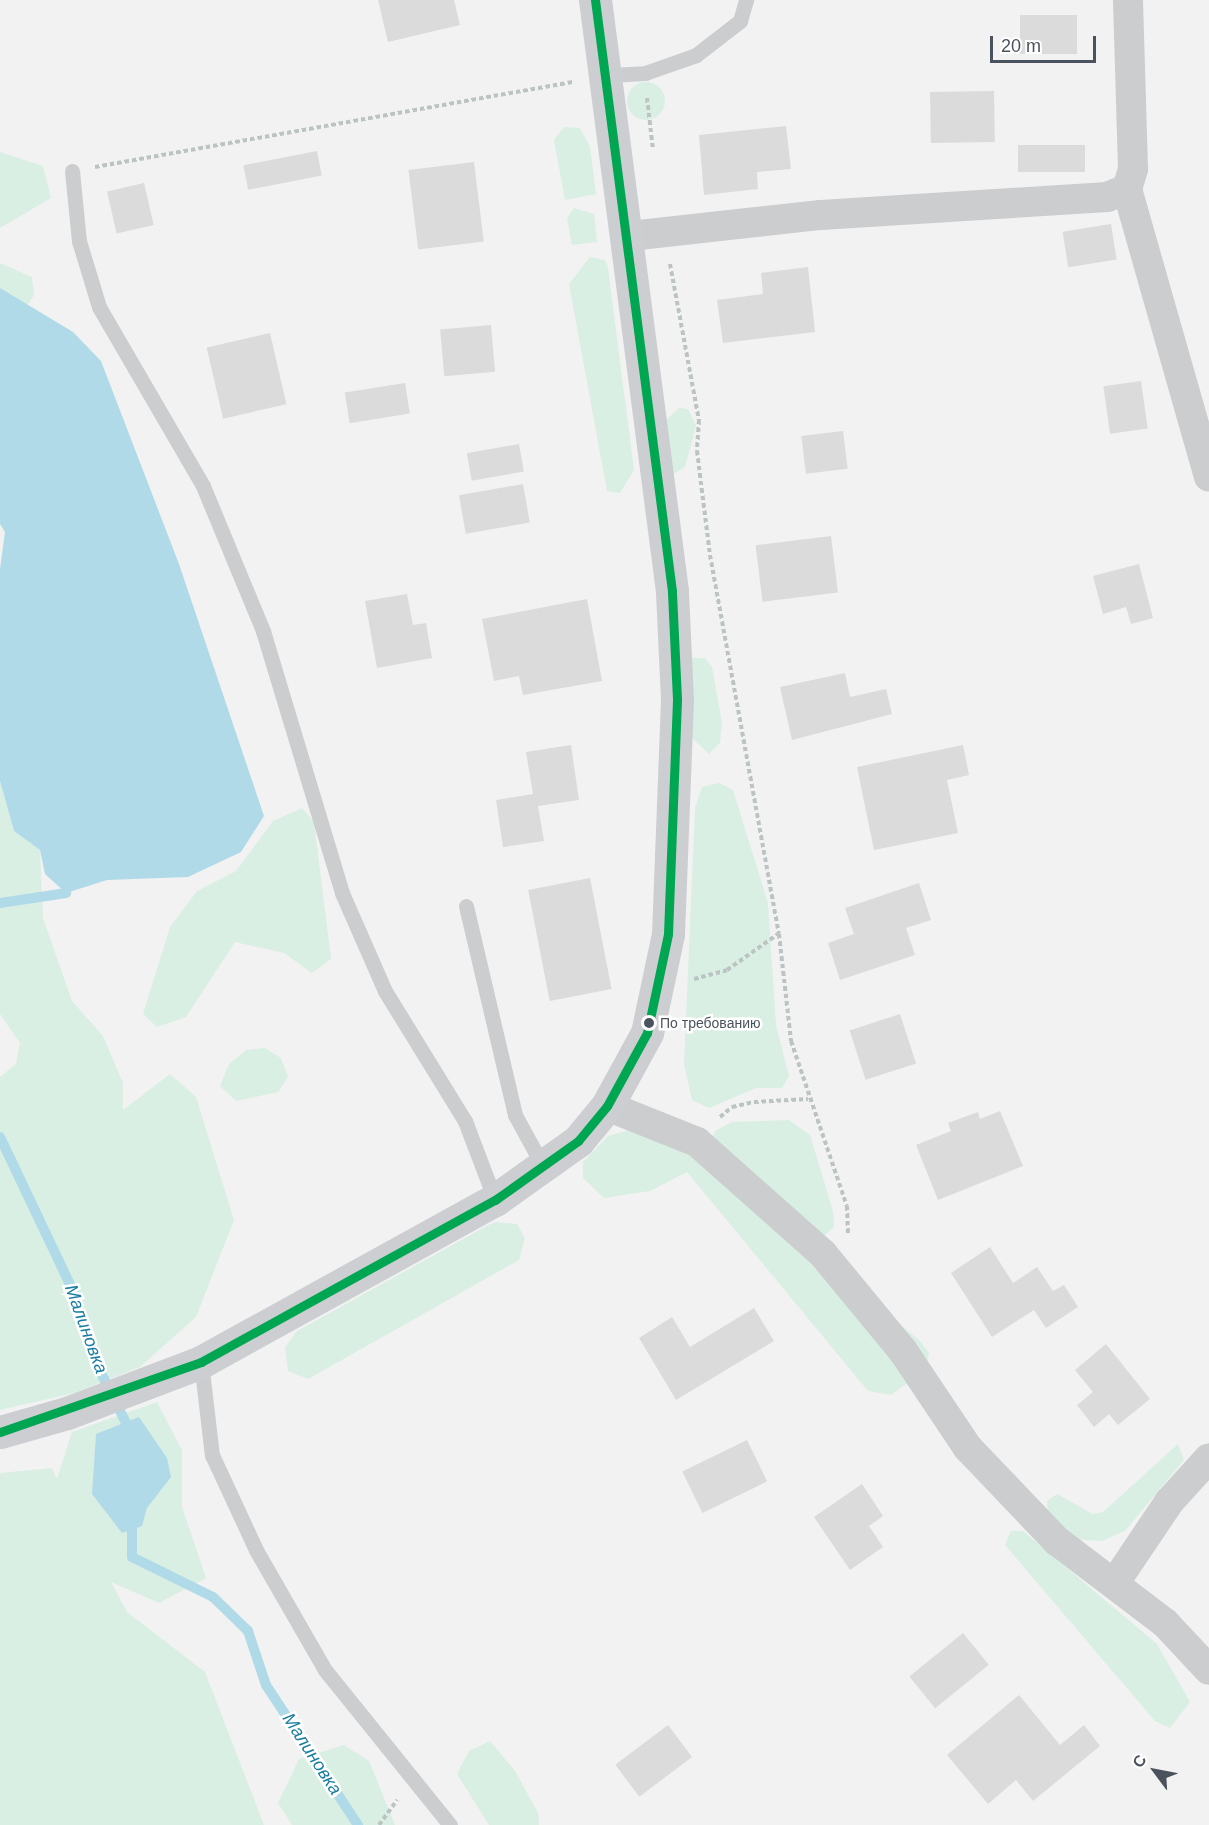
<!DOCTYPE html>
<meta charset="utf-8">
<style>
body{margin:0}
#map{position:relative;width:1209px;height:1825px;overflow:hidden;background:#f2f2f2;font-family:Helvetica,sans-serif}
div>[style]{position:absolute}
.green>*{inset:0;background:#d9efe3}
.round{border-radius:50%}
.water>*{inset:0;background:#b1dae9}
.stream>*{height:10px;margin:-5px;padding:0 5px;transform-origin:5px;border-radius:5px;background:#b1dae9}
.building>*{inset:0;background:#dbdbdc;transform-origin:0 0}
.path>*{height:4px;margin-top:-2px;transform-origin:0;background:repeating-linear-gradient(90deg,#bbc4c2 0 4.5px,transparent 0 7.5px)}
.lane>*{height:15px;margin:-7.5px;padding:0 7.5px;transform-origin:7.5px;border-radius:7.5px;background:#cccdcf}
.street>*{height:30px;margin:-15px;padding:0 15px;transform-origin:15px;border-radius:15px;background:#cccdcf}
.secondary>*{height:33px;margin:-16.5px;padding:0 16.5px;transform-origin:16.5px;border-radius:16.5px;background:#ccced1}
.bus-1>*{height:9px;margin:-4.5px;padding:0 4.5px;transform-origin:4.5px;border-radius:4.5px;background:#00a651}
.dots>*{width:16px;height:16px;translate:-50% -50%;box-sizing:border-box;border:3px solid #fff;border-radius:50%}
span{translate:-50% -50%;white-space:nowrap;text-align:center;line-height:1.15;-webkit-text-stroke:5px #fff;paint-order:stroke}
.bus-label{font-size:14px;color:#4a535d}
.left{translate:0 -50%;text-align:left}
.water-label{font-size:18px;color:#197da1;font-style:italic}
.north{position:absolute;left:1125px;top:1741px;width:60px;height:60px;-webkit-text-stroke:4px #fff;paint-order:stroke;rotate:302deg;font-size:16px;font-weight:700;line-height:24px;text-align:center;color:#4a535d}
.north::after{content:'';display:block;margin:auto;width:21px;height:27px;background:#4a535d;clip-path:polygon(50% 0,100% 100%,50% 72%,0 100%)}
.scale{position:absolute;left:990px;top:36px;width:106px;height:27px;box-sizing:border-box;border:3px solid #4a535d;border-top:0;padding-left:8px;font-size:18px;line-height:21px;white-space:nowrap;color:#4a535d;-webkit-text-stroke:4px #fff;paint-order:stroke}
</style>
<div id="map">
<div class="green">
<i class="round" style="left:627px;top:82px;width:38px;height:38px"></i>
<i style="clip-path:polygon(564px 127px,580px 128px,590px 147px,596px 194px,565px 200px,554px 140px)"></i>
<i style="clip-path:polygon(0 152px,43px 166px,51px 198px,0 228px)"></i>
<i style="clip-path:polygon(574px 208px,594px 214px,597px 242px,572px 245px,567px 218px)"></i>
<i style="clip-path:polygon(590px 257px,605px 260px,608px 268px,634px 470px,620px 493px,607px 491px,569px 284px)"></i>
<i style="clip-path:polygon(0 263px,32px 277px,34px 295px,26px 307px,0 288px)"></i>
<i style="clip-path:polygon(679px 408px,688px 409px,696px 426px,685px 467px,672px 475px,664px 422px)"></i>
<i style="clip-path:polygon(692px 658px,705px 658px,712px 667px,722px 723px,720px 743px,709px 754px,689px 735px,686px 670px)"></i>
<i style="clip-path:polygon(0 781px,14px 831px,40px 850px,43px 918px,72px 1001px,103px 1036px,123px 1083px,123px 1110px,170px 1074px,196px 1097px,234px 1220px,196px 1317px,140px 1367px,74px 1393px,0 1410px,0 1077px,16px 1064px,20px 1043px,0 1014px)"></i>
<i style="clip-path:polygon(719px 783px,733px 790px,768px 903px,776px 1025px,789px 1076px,782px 1088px,756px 1088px,709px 1108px,692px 1100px,684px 1064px,695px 808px,702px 787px)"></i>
<i style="clip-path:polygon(302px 808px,314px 822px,331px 959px,312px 973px,284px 953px,235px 942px,186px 1017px,157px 1027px,143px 1014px,170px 927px,197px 891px,236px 871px,273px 821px)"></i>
<i style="clip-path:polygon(265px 1048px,281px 1058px,288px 1077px,278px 1092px,236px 1101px,220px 1086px,229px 1064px,246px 1050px)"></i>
<i style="clip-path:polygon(789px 1120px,810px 1135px,833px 1211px,834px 1227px,825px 1235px,814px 1235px,710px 1143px,715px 1131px,732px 1122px)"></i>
<i style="clip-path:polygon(637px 1128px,689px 1150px,920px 1341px,929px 1353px,925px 1370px,891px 1395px,868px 1391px,687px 1172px,650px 1191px,604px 1198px,583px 1178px,583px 1162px,608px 1136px)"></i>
<i style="clip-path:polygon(494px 1222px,517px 1224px,525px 1238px,519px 1260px,308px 1379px,288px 1371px,285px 1347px,297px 1331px)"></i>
<i style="clip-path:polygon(157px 1402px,182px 1450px,182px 1507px,206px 1578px,159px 1603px,111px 1582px,127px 1612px,205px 1672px,264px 1825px,0 1825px,0 1473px,52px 1468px,57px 1479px,72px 1432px)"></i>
<i style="clip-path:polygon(1178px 1444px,1184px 1460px,1125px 1531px,1102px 1541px,1073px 1539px,1048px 1513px,1047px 1501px,1057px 1494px,1093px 1514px,1103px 1512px)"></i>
<i style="clip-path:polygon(1011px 1531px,1023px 1531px,1157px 1644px,1190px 1702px,1170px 1728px,1155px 1721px,1005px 1545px)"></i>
<i style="clip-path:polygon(490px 1741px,515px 1771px,538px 1813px,539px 1825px,489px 1825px,457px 1774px,469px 1751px)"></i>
<i style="clip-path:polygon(344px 1745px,369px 1761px,395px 1825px,292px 1825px,278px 1803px,299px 1759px)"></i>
</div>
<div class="water">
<i style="clip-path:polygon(0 288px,73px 332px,101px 361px,179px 564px,264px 816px,241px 852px,188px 877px,107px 880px,66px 893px,45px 874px,40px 850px,14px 831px,0 781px,0 569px,5px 532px,0 524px)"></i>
<i style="clip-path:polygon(139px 1417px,167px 1458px,171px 1477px,147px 1508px,142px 1526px,122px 1533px,92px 1494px,96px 1434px)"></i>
</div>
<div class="stream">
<i style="left:0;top:903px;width:67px;rotate:-8.6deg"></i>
<i style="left:0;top:1137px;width:173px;rotate:64.6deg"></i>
<i style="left:74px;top:1293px;width:65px;rotate:73.8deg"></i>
<i style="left:92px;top:1355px;width:89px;rotate:63.4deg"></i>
<i style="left:132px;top:1518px;width:39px;rotate:90deg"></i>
<i style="left:132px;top:1557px;width:90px;rotate:26.3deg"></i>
<i style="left:213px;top:1597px;width:49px;rotate:44.2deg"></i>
<i style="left:248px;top:1631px;width:57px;rotate:71.6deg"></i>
<i style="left:266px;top:1685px;width:168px;rotate:56.7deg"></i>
</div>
<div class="building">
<i style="clip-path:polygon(378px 0,454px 0,460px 25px,388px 42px)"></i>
<i style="left:1020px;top:15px;width:57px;height:39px"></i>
<i style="left:994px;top:91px;width:51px;height:64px;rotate:89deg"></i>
<i style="clip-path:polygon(786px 126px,791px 169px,757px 172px,758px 189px,704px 195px,699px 135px)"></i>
<i style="left:1018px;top:145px;width:67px;height:27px"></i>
<i style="left:317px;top:151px;width:25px;height:75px;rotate:79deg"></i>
<i style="left:474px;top:162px;width:80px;height:66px;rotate:83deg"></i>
<i style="left:144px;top:183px;width:43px;height:38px;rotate:77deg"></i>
<i style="left:1111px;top:224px;width:36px;height:49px;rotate:81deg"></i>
<i style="clip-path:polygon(808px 267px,815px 332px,723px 343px,717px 300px,763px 294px,761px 273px)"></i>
<i style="left:491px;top:325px;width:47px;height:51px;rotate:85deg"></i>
<i style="left:270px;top:333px;width:73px;height:65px;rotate:77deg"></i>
<i style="left:1141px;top:381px;width:48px;height:38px;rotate:82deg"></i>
<i style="left:405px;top:383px;width:31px;height:61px;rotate:81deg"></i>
<i style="left:843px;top:431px;width:38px;height:42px;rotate:83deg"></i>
<i style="left:519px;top:444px;width:28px;height:53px;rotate:80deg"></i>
<i style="left:523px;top:484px;width:39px;height:65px;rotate:80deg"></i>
<i style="left:831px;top:536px;width:57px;height:76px;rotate:83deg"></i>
<i style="clip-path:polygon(1139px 564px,1153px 618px,1131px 624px,1126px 607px,1103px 614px,1093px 576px)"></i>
<i style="clip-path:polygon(407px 594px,413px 625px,426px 623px,432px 658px,377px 668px,365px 601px)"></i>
<i style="clip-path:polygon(587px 599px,602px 681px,523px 695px,519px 676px,494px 681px,482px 619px)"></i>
<i style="clip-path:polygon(845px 673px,850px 697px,886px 689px,892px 714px,792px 740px,780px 687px)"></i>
<i style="clip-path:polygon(571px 745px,579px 800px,538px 806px,544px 841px,503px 847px,496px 800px,533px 794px,526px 752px)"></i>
<i style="clip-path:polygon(963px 745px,969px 775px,947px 780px,958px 833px,874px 850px,857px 767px)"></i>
<i style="left:590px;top:878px;width:113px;height:63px;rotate:79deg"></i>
<i style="clip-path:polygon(919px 883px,931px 920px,906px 928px,915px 955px,840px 980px,828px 943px,854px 934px,845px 908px)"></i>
<i style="left:900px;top:1014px;width:52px;height:53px;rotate:72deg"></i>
<i style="clip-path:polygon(1000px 1111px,1023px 1166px,938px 1200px,916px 1145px,951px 1131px,948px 1123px,978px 1112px,980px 1119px)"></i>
<i style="clip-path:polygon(990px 1247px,1013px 1283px,1037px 1267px,1053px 1291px,1064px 1285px,1078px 1307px,1046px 1328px,1034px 1310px,992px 1337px,951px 1273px)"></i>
<i style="clip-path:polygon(754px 1308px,774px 1341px,676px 1400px,639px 1338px,672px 1317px,690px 1347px)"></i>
<i style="clip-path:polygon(1106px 1344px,1150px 1399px,1118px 1425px,1109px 1414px,1094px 1427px,1077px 1405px,1093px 1392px,1075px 1370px)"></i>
<i style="left:747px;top:1440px;width:46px;height:72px;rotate:64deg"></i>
<i style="clip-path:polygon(862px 1484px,883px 1516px,869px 1526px,883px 1547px,850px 1570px,814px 1517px)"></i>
<i style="left:963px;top:1633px;width:41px;height:69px;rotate:51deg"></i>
<i style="clip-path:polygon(1019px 1695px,1060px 1745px,1084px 1725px,1100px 1746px,1033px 1801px,1016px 1780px,988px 1804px,947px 1755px)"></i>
<i style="left:668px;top:1725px;width:40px;height:66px;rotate:53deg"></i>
</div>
<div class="path">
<i style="left:647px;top:98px;width:52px;rotate:83.4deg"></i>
<i style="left:95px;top:167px;width:485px;rotate:-10.1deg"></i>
<i style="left:670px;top:264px;width:159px;rotate:79.5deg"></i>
<i style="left:699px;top:420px;width:31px;rotate:94deg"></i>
<i style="left:697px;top:451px;width:105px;rotate:82.9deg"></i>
<i style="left:710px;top:555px;width:385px;rotate:79.7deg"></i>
<i style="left:779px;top:934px;width:108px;rotate:83.6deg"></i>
<i style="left:791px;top:1041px;width:174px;rotate:71.3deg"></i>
<i style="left:847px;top:1206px;width:28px;rotate:88deg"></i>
<i style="left:694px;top:979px;width:34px;rotate:-15deg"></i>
<i style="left:727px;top:970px;width:62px;rotate:-35.2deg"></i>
<i style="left:720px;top:1117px;width:16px;rotate:-40deg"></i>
<i style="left:732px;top:1107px;width:23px;rotate:-13deg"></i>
<i style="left:754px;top:1102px;width:54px;rotate:-3.2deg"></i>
<i style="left:379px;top:1825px;width:31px;rotate:-54deg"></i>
</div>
<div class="lane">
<i style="left:609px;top:75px;width:36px;rotate:-3deg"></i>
<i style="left:645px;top:73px;width:54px;rotate:-19.4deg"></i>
<i style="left:696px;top:55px;width:56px;rotate:-37.7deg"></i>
<i style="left:740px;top:21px;width:22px;rotate:-74deg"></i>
<i style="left:72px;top:171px;width:70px;rotate:84.3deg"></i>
<i style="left:79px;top:241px;width:69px;rotate:73.1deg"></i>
<i style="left:99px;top:307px;width:207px;rotate:59.8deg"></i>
<i style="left:203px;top:486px;width:157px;rotate:67.5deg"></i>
<i style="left:263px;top:631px;width:274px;rotate:73.2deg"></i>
<i style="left:342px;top:893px;width:107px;rotate:66.3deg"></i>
<i style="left:385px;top:991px;width:153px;rotate:58.4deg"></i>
<i style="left:465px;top:1121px;width:85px;rotate:69.2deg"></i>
<i style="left:466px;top:906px;width:215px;rotate:76.8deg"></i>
<i style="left:515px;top:1115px;width:60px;rotate:61.3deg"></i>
<i style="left:201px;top:1362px;width:94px;rotate:83.3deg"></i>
<i style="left:212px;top:1455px;width:105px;rotate:65.1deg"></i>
<i style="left:256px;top:1550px;width:138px;rotate:60.1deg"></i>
<i style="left:325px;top:1670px;width:199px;rotate:51.1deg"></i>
</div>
<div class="street">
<i style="left:1127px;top:189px;width:299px;rotate:74.1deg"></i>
<i style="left:630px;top:236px;width:192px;rotate:-6.3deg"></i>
<i style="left:821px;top:215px;width:287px;rotate:-3.6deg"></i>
<i style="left:1107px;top:197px;width:22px;rotate:-22deg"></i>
<i style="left:1127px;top:189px;width:21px;rotate:-73deg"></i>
<i style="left:1133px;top:169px;width:169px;rotate:-91.7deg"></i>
<i style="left:607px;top:1106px;width:97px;rotate:21.8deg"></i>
<i style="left:697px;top:1142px;width:169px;rotate:41.6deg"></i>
<i style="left:823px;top:1254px;width:126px;rotate:50.5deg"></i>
<i style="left:903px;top:1351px;width:117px;rotate:56.2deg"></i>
<i style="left:968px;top:1448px;width:129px;rotate:46.3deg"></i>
<i style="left:1057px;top:1541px;width:136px;rotate:37.2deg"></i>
<i style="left:1165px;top:1623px;width:64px;rotate:46.9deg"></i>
<i style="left:1114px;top:1584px;width:99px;rotate:-56.1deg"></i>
<i style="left:1169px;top:1502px;width:59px;rotate:-47.7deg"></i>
</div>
<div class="secondary">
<i style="left:0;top:1432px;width:70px;rotate:-15.8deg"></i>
<i style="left:67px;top:1413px;width:143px;rotate:-20.8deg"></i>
<i style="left:201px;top:1362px;width:336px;rotate:-28.9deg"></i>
<i style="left:495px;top:1200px;width:102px;rotate:-35.4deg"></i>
<i style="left:578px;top:1141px;width:45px;rotate:-50.4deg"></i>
<i style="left:607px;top:1106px;width:83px;rotate:-61.3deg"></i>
<i style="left:647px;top:1033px;width:101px;rotate:-78deg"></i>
<i style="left:668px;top:934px;width:235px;rotate:-87.8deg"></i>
<i style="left:677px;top:699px;width:108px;rotate:-92.7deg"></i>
<i style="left:672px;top:591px;width:596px;rotate:-97.42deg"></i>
</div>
<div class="bus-1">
<i style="left:0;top:1432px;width:213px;rotate:-19.2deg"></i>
<i style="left:201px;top:1362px;width:336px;rotate:-28.9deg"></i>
<i style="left:495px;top:1200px;width:102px;rotate:-35.4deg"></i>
<i style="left:578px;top:1141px;width:45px;rotate:-50.4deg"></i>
<i style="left:607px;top:1106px;width:83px;rotate:-61.3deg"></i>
<i style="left:647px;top:1033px;width:101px;rotate:-78deg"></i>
<i style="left:668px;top:934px;width:235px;rotate:-87.8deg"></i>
<i style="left:677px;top:699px;width:108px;rotate:-92.7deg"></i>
<i style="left:672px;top:591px;width:596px;rotate:-97.42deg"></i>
</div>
<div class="dots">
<i style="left:649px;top:1023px;background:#4a535d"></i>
</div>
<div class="bus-label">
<span class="left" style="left:660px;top:1023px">По требованию</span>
</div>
<div class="water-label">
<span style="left:86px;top:1329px;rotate:70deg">Малиновка</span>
<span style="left:312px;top:1754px;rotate:57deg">Малиновка</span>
</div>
<div class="north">С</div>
<div class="scale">20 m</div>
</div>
